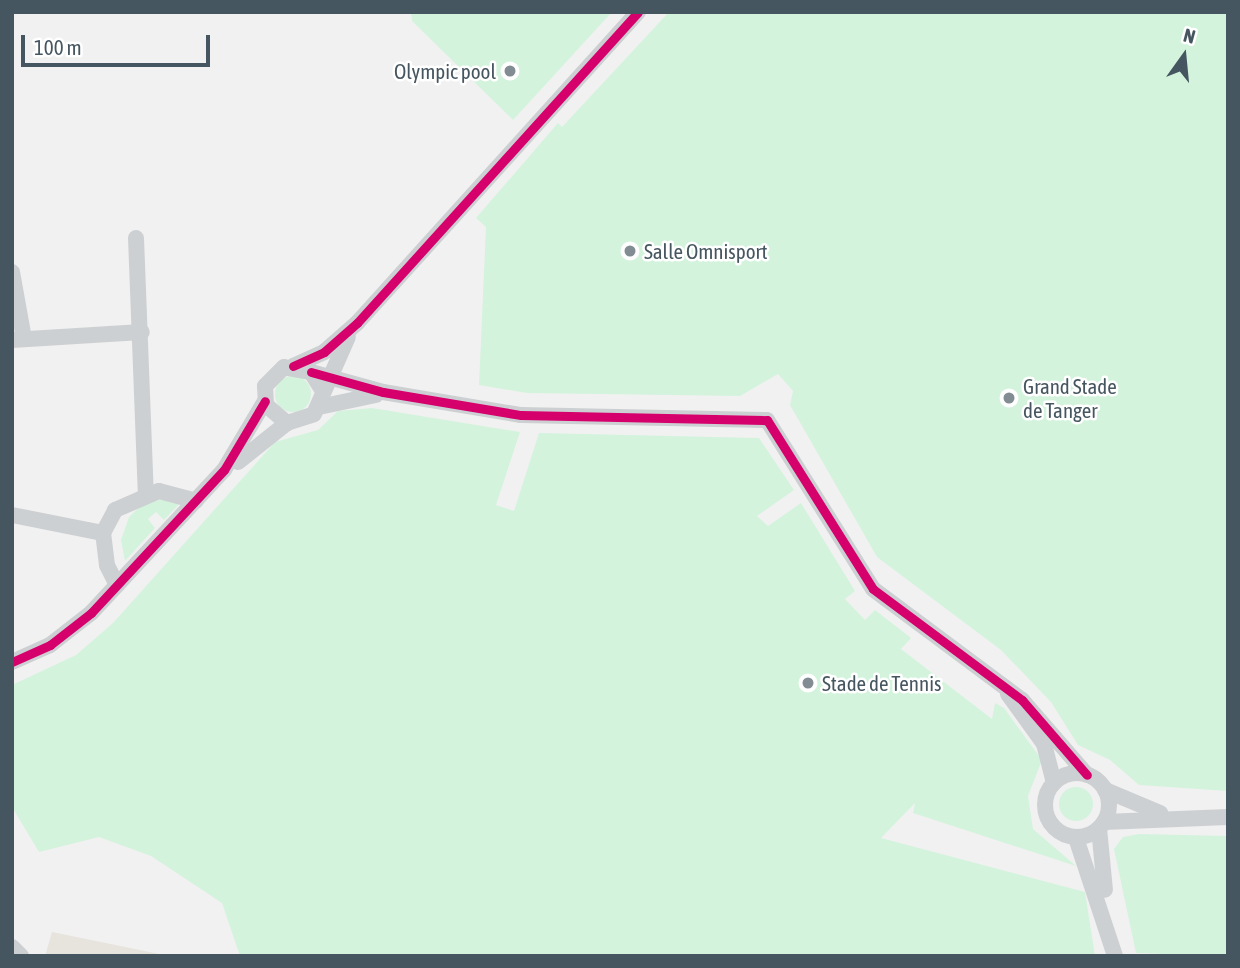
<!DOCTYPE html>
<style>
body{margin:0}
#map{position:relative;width:1240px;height:968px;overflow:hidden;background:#f2f1f1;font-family:"Asap Condensed",sans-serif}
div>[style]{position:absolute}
.commercial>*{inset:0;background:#e7e4de}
.green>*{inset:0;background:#d3f3dd}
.round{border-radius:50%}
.minor>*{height:16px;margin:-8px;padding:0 8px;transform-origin:8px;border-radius:8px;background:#cdd0d2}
.minor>.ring{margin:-8px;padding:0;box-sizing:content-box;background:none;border:16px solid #cdd0d2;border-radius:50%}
.cycleway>*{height:9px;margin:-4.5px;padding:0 4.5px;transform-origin:4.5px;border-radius:4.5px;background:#d6006c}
.dots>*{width:19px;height:19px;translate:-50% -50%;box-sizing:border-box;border:4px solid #fff;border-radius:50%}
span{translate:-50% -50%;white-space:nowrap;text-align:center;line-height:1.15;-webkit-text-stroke:5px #fff;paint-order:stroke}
.poi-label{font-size:21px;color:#465660}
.right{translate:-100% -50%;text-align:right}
.left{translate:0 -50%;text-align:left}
.frame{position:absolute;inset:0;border:14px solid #465660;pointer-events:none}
.north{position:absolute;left:1149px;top:21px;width:70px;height:70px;-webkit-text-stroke:5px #fff;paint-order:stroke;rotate:15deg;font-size:19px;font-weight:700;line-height:28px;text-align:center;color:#465660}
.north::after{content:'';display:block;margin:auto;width:24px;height:32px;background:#465660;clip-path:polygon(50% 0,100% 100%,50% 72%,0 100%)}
.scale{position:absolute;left:21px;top:35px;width:189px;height:32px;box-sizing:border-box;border:4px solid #465660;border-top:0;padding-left:9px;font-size:21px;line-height:24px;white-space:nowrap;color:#465660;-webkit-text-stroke:5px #fff;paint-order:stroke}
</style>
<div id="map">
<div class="commercial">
<i style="clip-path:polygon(52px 932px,169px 956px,45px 956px)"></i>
</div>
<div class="green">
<i style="clip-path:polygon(411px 12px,612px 12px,513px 120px,412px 21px)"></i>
<i style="clip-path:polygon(669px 12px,1228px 12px,1228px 791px,1139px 785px,1110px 760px,1078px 745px,1051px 702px,1001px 650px,877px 557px,790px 405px,793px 391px,778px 374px,740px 396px,527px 393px,479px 385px,486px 227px,476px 218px,558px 123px,562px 127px)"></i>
<i class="round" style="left:275px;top:376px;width:36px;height:36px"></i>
<i style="clip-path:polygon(372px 408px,520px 432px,496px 505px,514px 511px,539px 433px,759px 438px,794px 490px,757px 516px,768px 526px,801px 503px,855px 591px,845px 599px,865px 620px,875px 610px,911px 638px,901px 649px,992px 719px,995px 703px,1004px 708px,1042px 760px,1028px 796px,1033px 829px,1076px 866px,913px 813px,915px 803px,881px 838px,1085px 892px,1095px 956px,240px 956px,222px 903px,151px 856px,99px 837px,39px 852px,12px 807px,12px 685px,76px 655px,113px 623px,275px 442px,318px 430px,338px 411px)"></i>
<i style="clip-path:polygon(165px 499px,182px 501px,164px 520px,156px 512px,148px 519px,155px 528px,125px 561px,121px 540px,129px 517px,144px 503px)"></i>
<i class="round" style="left:1059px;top:787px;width:34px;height:34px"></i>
<i style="clip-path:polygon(1139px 834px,1228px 836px,1228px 956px,1136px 953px,1114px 849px,1123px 837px)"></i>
</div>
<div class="minor">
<i style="left:136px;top:238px;width:255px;rotate:87.8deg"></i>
<i style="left:12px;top:272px;width:68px;rotate:79.8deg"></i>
<i style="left:12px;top:340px;width:130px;rotate:-3.5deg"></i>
<i style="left:293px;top:366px;width:34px;rotate:-24deg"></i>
<i style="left:324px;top:352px;width:44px;rotate:-41.3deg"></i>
<i style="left:357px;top:323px;width:419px;rotate:-47.9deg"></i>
<i style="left:311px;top:372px;width:75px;rotate:15.5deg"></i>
<i style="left:383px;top:392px;width:140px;rotate:9.5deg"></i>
<i style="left:521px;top:415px;width:246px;rotate:1.2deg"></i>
<i style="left:767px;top:420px;width:199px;rotate:57.9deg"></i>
<i style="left:873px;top:589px;width:186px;rotate:36.7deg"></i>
<i style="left:1022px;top:700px;width:99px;rotate:49.1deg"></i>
<i style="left:321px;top:388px;width:19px;rotate:-122deg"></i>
<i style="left:311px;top:372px;width:27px;rotate:-170deg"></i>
<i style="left:284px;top:367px;width:27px;rotate:135deg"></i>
<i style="left:265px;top:386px;width:19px;rotate:87deg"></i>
<i style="left:266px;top:405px;width:28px;rotate:41deg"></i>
<i style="left:287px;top:423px;width:28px;rotate:-18deg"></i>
<i style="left:314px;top:414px;width:84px;rotate:-66.2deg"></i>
<i style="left:319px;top:407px;width:58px;rotate:-11.9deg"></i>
<i style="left:238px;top:462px;width:63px;rotate:-38.5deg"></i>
<i style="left:12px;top:515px;width:93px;rotate:11.2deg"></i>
<i style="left:117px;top:585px;width:22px;rotate:-117deg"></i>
<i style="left:107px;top:565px;width:32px;rotate:-97deg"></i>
<i style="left:103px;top:533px;width:26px;rotate:-62deg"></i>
<i style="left:115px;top:510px;width:48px;rotate:-23.4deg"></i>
<i style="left:159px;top:491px;width:38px;rotate:15deg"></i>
<i style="left:12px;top:662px;width:42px;rotate:-24.1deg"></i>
<i style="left:50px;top:645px;width:52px;rotate:-38deg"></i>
<i style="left:91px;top:613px;width:195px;rotate:-47.1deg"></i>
<i style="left:224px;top:470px;width:80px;rotate:-59.3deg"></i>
<i style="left:1008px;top:694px;width:62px;rotate:54.2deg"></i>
<i style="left:1044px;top:744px;width:40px;rotate:75.6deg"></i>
<i class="ring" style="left:1045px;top:773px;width:48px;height:48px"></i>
<i style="left:1105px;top:790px;width:60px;rotate:22.7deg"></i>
<i style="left:1104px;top:822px;width:124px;rotate:-2.3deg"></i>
<i style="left:1099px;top:828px;width:62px;rotate:84.5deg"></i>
<i style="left:1076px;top:838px;width:124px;rotate:71.7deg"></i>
<i style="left:12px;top:947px;width:13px;rotate:45deg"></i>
</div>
<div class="cycleway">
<i style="left:293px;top:366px;width:34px;rotate:-24deg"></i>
<i style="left:324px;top:352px;width:44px;rotate:-41.3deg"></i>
<i style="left:357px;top:323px;width:419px;rotate:-47.9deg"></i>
<i style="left:311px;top:372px;width:75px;rotate:15.5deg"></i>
<i style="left:383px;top:392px;width:140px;rotate:9.5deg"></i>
<i style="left:521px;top:415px;width:246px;rotate:1.2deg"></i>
<i style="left:767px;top:420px;width:199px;rotate:57.9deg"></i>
<i style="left:873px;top:589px;width:186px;rotate:36.7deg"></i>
<i style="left:1022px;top:700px;width:99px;rotate:49.1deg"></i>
<i style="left:12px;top:662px;width:42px;rotate:-24.1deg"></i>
<i style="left:50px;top:645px;width:52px;rotate:-38deg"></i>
<i style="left:91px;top:613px;width:195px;rotate:-47.1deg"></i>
<i style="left:224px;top:470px;width:80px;rotate:-59.3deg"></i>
</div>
<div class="dots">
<i style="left:510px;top:71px;background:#828c93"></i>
<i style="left:630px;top:251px;background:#828c93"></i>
<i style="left:1009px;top:398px;background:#828c93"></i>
<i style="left:808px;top:683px;background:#828c93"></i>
</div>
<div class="poi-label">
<span class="right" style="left:496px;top:71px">Olympic pool</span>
<span class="left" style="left:644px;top:251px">Salle Omnisport</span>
<span class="left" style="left:1023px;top:398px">Grand Stade<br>de Tanger</span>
<span class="left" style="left:822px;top:683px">Stade de Tennis</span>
</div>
<div class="frame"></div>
<div class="north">N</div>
<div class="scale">100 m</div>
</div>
